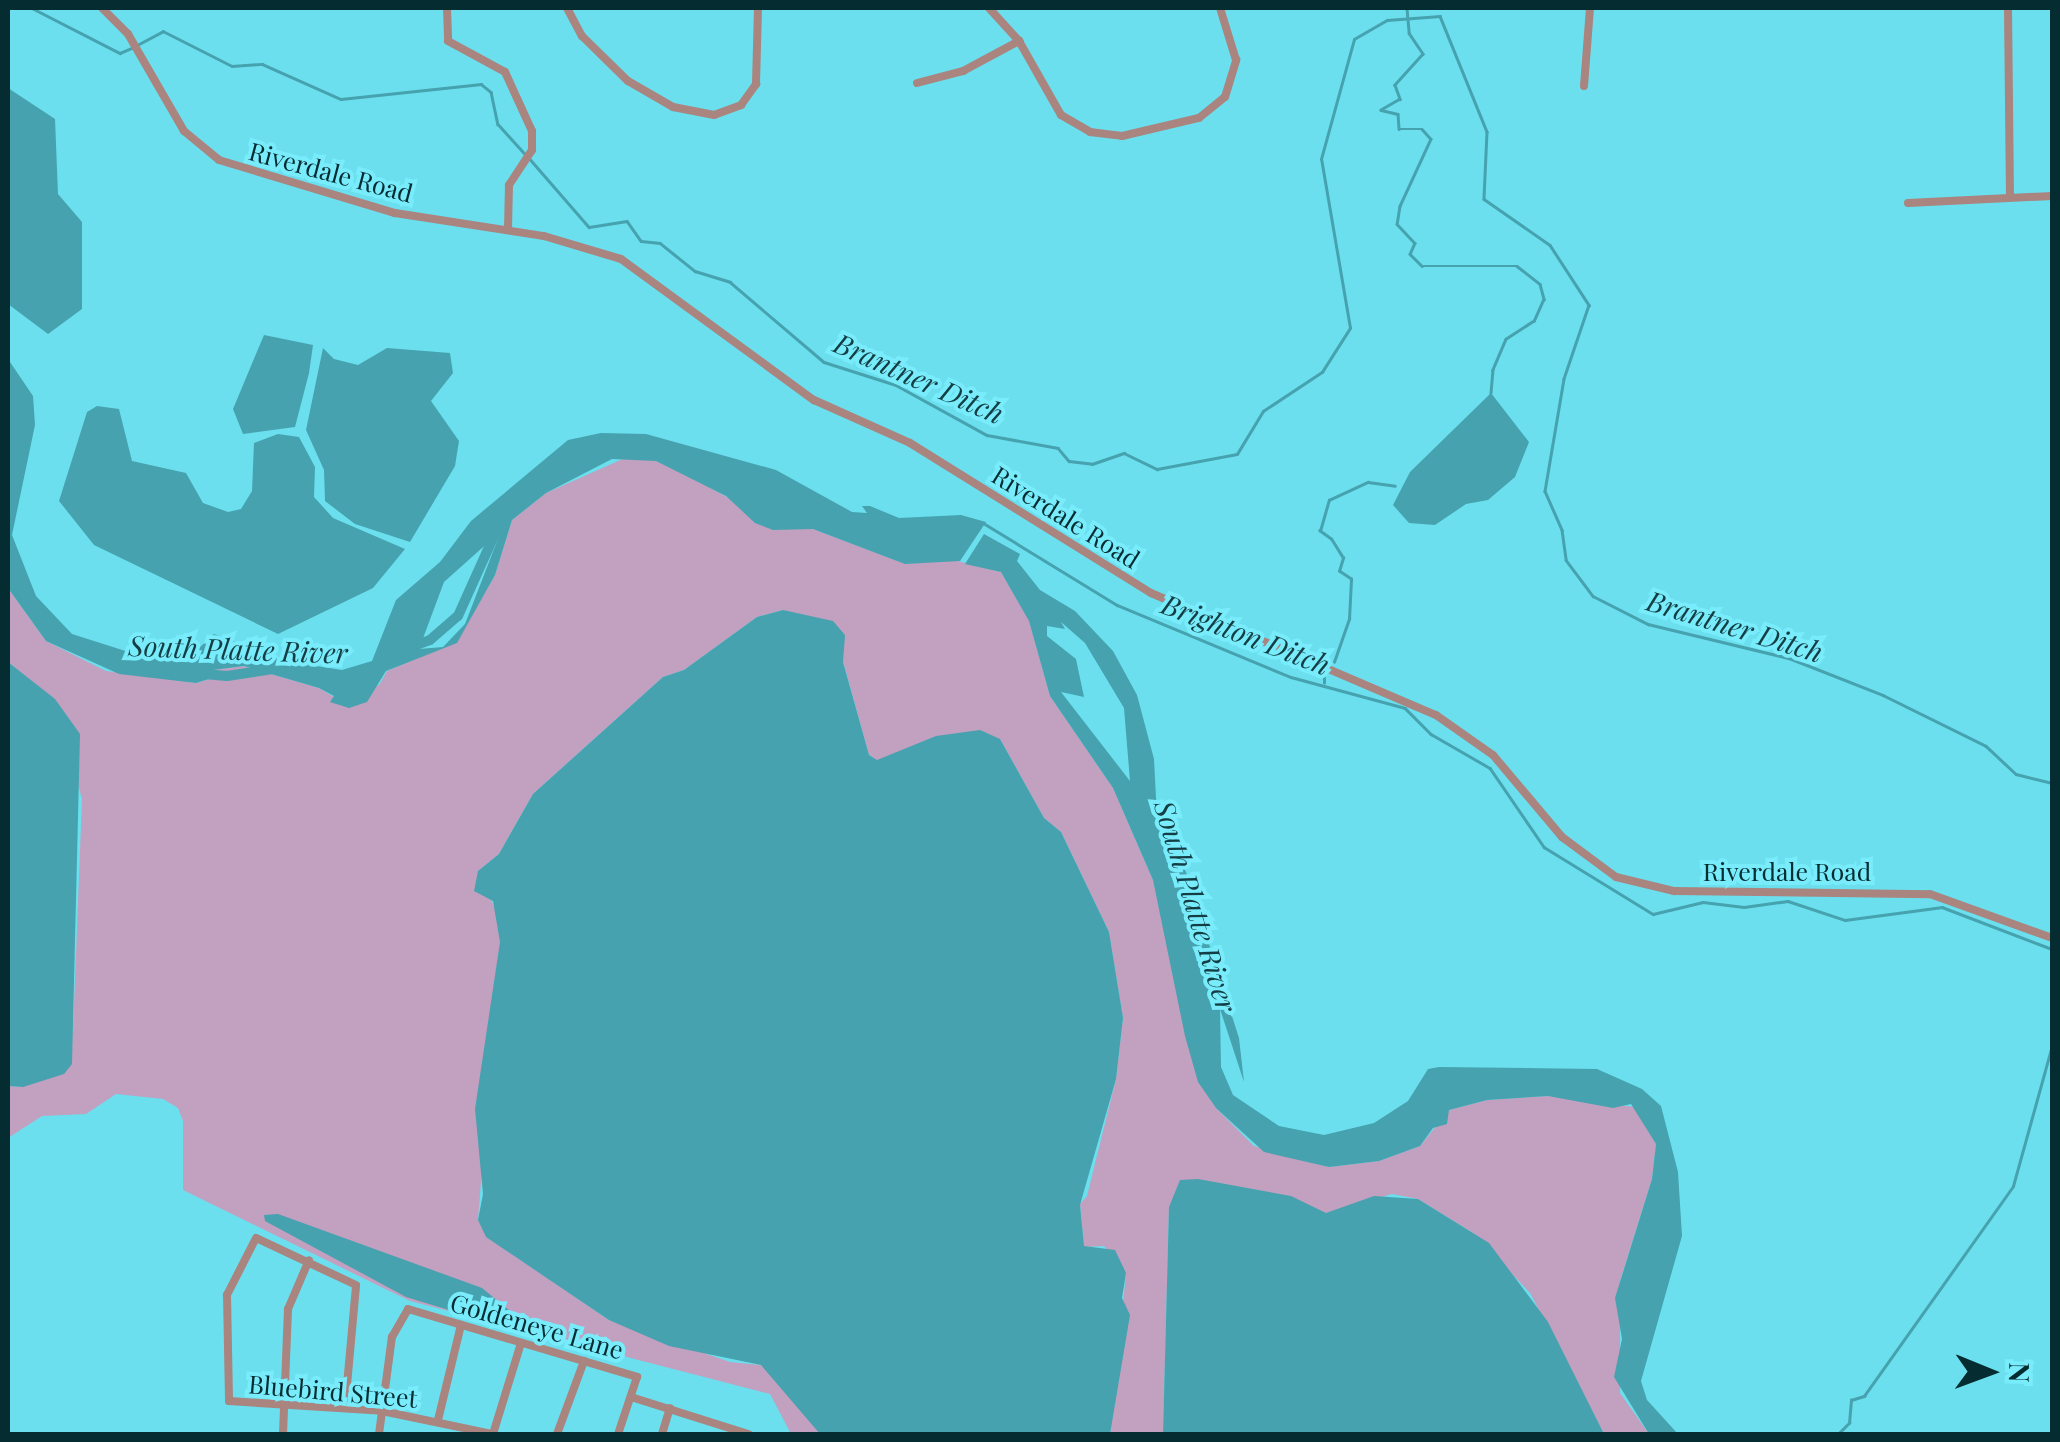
<!DOCTYPE html>
<style>
body{margin:0}
#map{position:relative;width:2060px;height:1442px;overflow:hidden;background:#6bdfee;font-family:"Playfair Display",serif}
div>[style]{position:absolute}
.green>*{inset:0;background:#c1a0c0}
.water>*{inset:0;background:#46a2ae}
.stream>*{height:2.5px;margin:-1.25px;padding:0 1.25px;transform-origin:1.25px;border-radius:1.25px;background:#46a2ae}
.river>*{height:10px;margin:-5px;padding:0 5px;transform-origin:5px;border-radius:5px;background:#46a2ae}
.minor>*{height:8px;margin:-4px;padding:0 4px;transform-origin:4px;border-radius:4px;background:#aa847f}
span{translate:-50% -50%;white-space:nowrap;text-align:center;line-height:1.15;-webkit-text-stroke:8px #79ecfc;paint-order:stroke}
.street-label{font-size:25px;color:#052c31}
.water-label{font-size:28px;color:#143e44;font-style:italic}
.frame{position:absolute;inset:0;border:10px solid #052c31;pointer-events:none}
.north{position:absolute;left:1940px;top:1322px;width:100px;height:100px;-webkit-text-stroke:8px #79ecfc;paint-order:stroke;rotate:91deg;font-size:28px;font-weight:700;line-height:40px;text-align:center;color:#052c31}
.north::after{content:'';display:block;margin:auto;width:35px;height:45px;background:#052c31;clip-path:polygon(50% 0,100% 100%,50% 72%,0 100%)}
</style>
<div id="map">
<div class="green">
<i style="clip-path:polygon(627px 457px,656px 461px,695px 479px,739px 504px,755px 523px,813px 529px,906px 564px,950px 559px,1001px 572px,1029px 620px,1050px 696px,1113px 788px,1153px 880px,1195px 1068px,1216px 1108px,1254px 1146px,1329px 1167px,1379px 1161px,1420px 1146px,1449px 1110px,1487px 1100px,1548px 1096px,1635px 1107px,1656px 1144px,1652px 1179px,1620px 1281px,1620px 1393px,1649px 1434px,1604px 1434px,1530px 1293px,1473px 1233px,1418px 1199px,1392px 1194px,1326px 1213px,1169px 1207px,1163px 1434px,1110px 1434px,1126px 1273px,1104px 1246px,1084px 1247px,1080px 1204px,1087px 1196px,1116px 1079px,1123px 1018px,1109px 932px,1061px 832px,1044px 818px,1000px 739px,937px 736px,878px 761px,869px 755px,843px 661px,844px 635px,783px 610px,757px 617px,684px 670px,663px 677px,533px 794px,499px 854px,478px 871px,498px 915px,500px 942px,478px 1220px,487px 1237px,609px 1320px,730px 1362px,761px 1365px,778px 1377px,820px 1434px,791px 1434px,770px 1394px,410px 1301px,183px 1190px,183px 1121px,178px 1108px,163px 1099px,116px 1094px,86px 1114px,42px 1116px,8px 1138px,8px 1086px,23px 1087px,73px 1031px,82px 799px,54px 699px,8px 662px,8px 588px,46px 641px,106px 671px,196px 683px,210px 679px,205px 671px,244px 666px,319px 688px,334px 697px,331px 701px,379px 685px,387px 671px,457px 641px,495px 575px,512px 520px,546px 493px)"></i>
</div>
<div class="water">
<i style="clip-path:polygon(8px 88px,55px 119px,58px 194px,82px 222px,82px 309px,48px 334px,8px 304px)"></i>
<i style="clip-path:polygon(264px 335px,313px 345px,309px 373px,295px 427px,243px 434px,233px 409px)"></i>
<i style="clip-path:polygon(323px 348px,334px 359px,358px 365px,387px 348px,450px 353px,453px 373px,431px 401px,459px 441px,455px 466px,410px 542px,355px 524px,325px 501px,324px 470px,306px 430px)"></i>
<i style="clip-path:polygon(evenodd,8px 359px,33px 396px,35px 425px,12px 535px,36px 596px,72px 634px,138px 655px,197px 650px,214px 634px,291px 662px,342px 670px,372px 661px,396px 600px,440px 562px,471px 521px,568px 440px,601px 433px,646px 434px,776px 470px,852px 512px,867px 513px,862px 506px,870px 506px,899px 518px,961px 515px,986px 522px,960px 561px,905px 564px,813px 529px,773px 530px,755px 523px,726px 496px,656px 461px,612px 459px,546px 493px,512px 520px,495px 575px,457px 643px,386px 671px,367px 702px,349px 708px,330px 702px,334px 696px,319px 688px,244px 666px,205px 671px,212px 678px,196px 683px,119px 674px,46px 641px,8px 588px,8px 359px,501px 531px,465px 624px,443px 647px,419px 649px,444px 582px,501px 531px)"></i>
<i style="clip-path:polygon(1491px 393px,1529px 442px,1515px 477px,1488px 500px,1466px 504px,1435px 525px,1409px 523px,1393px 505px,1410px 472px)"></i>
<i style="clip-path:polygon(97px 406px,119px 409px,132px 461px,186px 473px,203px 503px,228px 512px,241px 509px,252px 491px,254px 443px,278px 434px,299px 437px,315px 467px,314px 497px,333px 518px,405px 549px,373px 588px,278px 634px,94px 545px,59px 501px,87px 412px)"></i>
<i style="clip-path:polygon(evenodd,984px 534px,1020px 554px,1017px 561px,1040px 590px,1075px 611px,1113px 651px,1137px 695px,1154px 759px,1157px 817px,1186px 872px,1239px 1038px,1244px 1082px,1220px 1009px,1221px 1067px,1233px 1095px,1279px 1126px,1324px 1135px,1374px 1123px,1408px 1101px,1428px 1069px,1439px 1067px,1597px 1069px,1642px 1089px,1661px 1106px,1678px 1172px,1682px 1236px,1641px 1381px,1647px 1400px,1678px 1434px,1649px 1434px,1614px 1377px,1622px 1339px,1615px 1298px,1652px 1179px,1656px 1144px,1631px 1104px,1613px 1108px,1548px 1096px,1487px 1100px,1449px 1110px,1447px 1124px,1433px 1128px,1420px 1146px,1379px 1161px,1329px 1167px,1264px 1152px,1216px 1108px,1198px 1082px,1185px 1036px,1153px 880px,1113px 788px,1050px 696px,1029px 621px,1001px 572px,965px 564px,984px 534px,1061px 622px,1085px 643px,1124px 708px,1130px 781px,1061px 692px,1084px 697px,1076px 659px,1047px 636px,1047px 626px,1065px 629px,1061px 622px)"></i>
<i style="clip-path:polygon(783px 610px,833px 621px,845px 635px,843px 662px,869px 755px,877px 760px,936px 736px,980px 730px,1000px 739px,1044px 818px,1061px 832px,1109px 932px,1123px 1018px,1116px 1079px,1080px 1205px,1084px 1246px,1115px 1250px,1126px 1273px,1122px 1298px,1130px 1315px,1110px 1434px,820px 1434px,761px 1365px,669px 1346px,609px 1320px,486px 1237px,478px 1220px,483px 1194px,475px 1109px,500px 942px,493px 901px,474px 891px,478px 871px,499px 854px,533px 794px,663px 677px,684px 670px,757px 617px)"></i>
<i style="clip-path:polygon(8px 662px,55px 699px,80px 734px,72px 1064px,64px 1074px,23px 1087px,8px 1086px)"></i>
<i style="clip-path:polygon(1198px 1179px,1291px 1196px,1326px 1213px,1374px 1196px,1418px 1199px,1489px 1243px,1548px 1322px,1604px 1434px,1163px 1434px,1169px 1207px,1180px 1180px)"></i>
<i style="clip-path:polygon(278px 1214px,482px 1288px,526px 1324px,512px 1329px,406px 1297px,265px 1221px,264px 1215px)"></i>
</div>
<div class="stream">
<i style="left:32px;top:8px;width:99px;rotate:27.1deg"></i>
<i style="left:120px;top:53px;width:13px;rotate:-23deg"></i>
<i style="left:1407px;top:8px;width:25px;rotate:85deg"></i>
<i style="left:1409px;top:33px;width:25px;rotate:56deg"></i>
<i style="left:1423px;top:54px;width:42px;rotate:132.1deg"></i>
<i style="left:1395px;top:85px;width:15px;rotate:70deg"></i>
<i style="left:1400px;top:99px;width:22px;rotate:150deg"></i>
<i style="left:1381px;top:110px;width:17px;rotate:13deg"></i>
<i style="left:1398px;top:114px;width:15px;rotate:86deg"></i>
<i style="left:1399px;top:129px;width:23px"></i>
<i style="left:1422px;top:129px;width:13px;rotate:48deg"></i>
<i style="left:1431px;top:139px;width:74px;rotate:114.8deg"></i>
<i style="left:1400px;top:206px;width:18px;rotate:99deg"></i>
<i style="left:1397px;top:224px;width:26px;rotate:47deg"></i>
<i style="left:1415px;top:243px;width:12px;rotate:114deg"></i>
<i style="left:1410px;top:254px;width:17px;rotate:45deg"></i>
<i style="left:1422px;top:266px;width:95px"></i>
<i style="left:1517px;top:266px;width:29px;rotate:38deg"></i>
<i style="left:1540px;top:284px;width:16px;rotate:75deg"></i>
<i style="left:1544px;top:299px;width:24px;rotate:114deg"></i>
<i style="left:1534px;top:321px;width:33px;rotate:147deg"></i>
<i style="left:1506px;top:339px;width:34px;rotate:113deg"></i>
<i style="left:1493px;top:370px;width:23px;rotate:95deg"></i>
<i style="left:139px;top:44px;width:27px;rotate:-28deg"></i>
<i style="left:163px;top:31px;width:77px;rotate:26.9deg"></i>
<i style="left:232px;top:66px;width:30px;rotate:-4deg"></i>
<i style="left:262px;top:64px;width:86px;rotate:23.9deg"></i>
<i style="left:341px;top:99px;width:141px;rotate:-6.1deg"></i>
<i style="left:481px;top:84px;width:13px;rotate:39deg"></i>
<i style="left:491px;top:92px;width:33px;rotate:78deg"></i>
<i style="left:498px;top:124px;width:39px;rotate:48deg"></i>
<i style="left:530px;top:159px;width:90px;rotate:49.1deg"></i>
<i style="left:589px;top:227px;width:38px;rotate:-9deg"></i>
<i style="left:627px;top:221px;width:24px;rotate:55deg"></i>
<i style="left:641px;top:241px;width:19px;rotate:6deg"></i>
<i style="left:660px;top:243px;width:45px;rotate:38.7deg"></i>
<i style="left:695px;top:271px;width:37px;rotate:17deg"></i>
<i style="left:730px;top:282px;width:123px;rotate:40.4deg"></i>
<i style="left:824px;top:362px;width:76px;rotate:17.7deg"></i>
<i style="left:896px;top:385px;width:104px;rotate:28.8deg"></i>
<i style="left:987px;top:435px;width:72px;rotate:10.4deg"></i>
<i style="left:1058px;top:448px;width:17px;rotate:50deg"></i>
<i style="left:1069px;top:461px;width:23px;rotate:7deg"></i>
<i style="left:1092px;top:464px;width:34px;rotate:-19deg"></i>
<i style="left:1124px;top:453px;width:37px;rotate:26deg"></i>
<i style="left:1157px;top:469px;width:81px;rotate:-10.6deg"></i>
<i style="left:1237px;top:454px;width:50px;rotate:-58.8deg"></i>
<i style="left:1263px;top:411px;width:71px;rotate:-33.5deg"></i>
<i style="left:1322px;top:372px;width:52px;rotate:-57.5deg"></i>
<i style="left:1350px;top:328px;width:171px;rotate:-99.7deg"></i>
<i style="left:1321px;top:159px;width:124px;rotate:-74.6deg"></i>
<i style="left:1354px;top:39px;width:38px;rotate:-30deg"></i>
<i style="left:1387px;top:20px;width:53px;rotate:-4.3deg"></i>
<i style="left:1440px;top:16px;width:125px;rotate:67.9deg"></i>
<i style="left:1487px;top:132px;width:67px;rotate:92.6deg"></i>
<i style="left:1484px;top:199px;width:80px;rotate:34.9deg"></i>
<i style="left:1550px;top:245px;width:72px;rotate:57deg"></i>
<i style="left:1589px;top:305px;width:78px;rotate:108.7deg"></i>
<i style="left:1564px;top:379px;width:114px;rotate:99.6deg"></i>
<i style="left:1545px;top:491px;width:43px;rotate:66.4deg"></i>
<i style="left:1562px;top:530px;width:30px;rotate:82deg"></i>
<i style="left:1566px;top:560px;width:45px;rotate:53.1deg"></i>
<i style="left:1593px;top:596px;width:62px;rotate:27deg"></i>
<i style="left:1648px;top:624px;width:145px;rotate:13.6deg"></i>
<i style="left:1789px;top:658px;width:101px;rotate:21.5deg"></i>
<i style="left:1883px;top:695px;width:115px;rotate:26.3deg"></i>
<i style="left:1986px;top:746px;width:41px;rotate:43deg"></i>
<i style="left:2016px;top:774px;width:37px;rotate:14deg"></i>
<i style="left:985px;top:524px;width:155px;rotate:31.5deg"></i>
<i style="left:1117px;top:605px;width:188px;rotate:22.5deg"></i>
<i style="left:1291px;top:677px;width:118px;rotate:15.2deg"></i>
<i style="left:1405px;top:708px;width:37px;rotate:45deg"></i>
<i style="left:1431px;top:734px;width:68px;rotate:30deg"></i>
<i style="left:1490px;top:768px;width:96px;rotate:55.6deg"></i>
<i style="left:1544px;top:847px;width:128px;rotate:31.6deg"></i>
<i style="left:1653px;top:914px;width:51px;rotate:-13.5deg"></i>
<i style="left:1703px;top:902px;width:41px;rotate:7deg"></i>
<i style="left:1744px;top:907px;width:44px;rotate:-7.8deg"></i>
<i style="left:1788px;top:901px;width:60px;rotate:18.4deg"></i>
<i style="left:1845px;top:920px;width:98px;rotate:-7.6deg"></i>
<i style="left:1942px;top:907px;width:118px;rotate:20.9deg"></i>
<i style="left:1334px;top:662px;width:46px;rotate:-70.8deg"></i>
<i style="left:1349px;top:619px;width:40px;rotate:-87.1deg"></i>
<i style="left:1351px;top:579px;width:14px;rotate:-146deg"></i>
<i style="left:1339px;top:571px;width:14px;rotate:-73deg"></i>
<i style="left:1343px;top:558px;width:22px;rotate:-122deg"></i>
<i style="left:1331px;top:539px;width:14px;rotate:-144deg"></i>
<i style="left:1320px;top:531px;width:32px;rotate:-74deg"></i>
<i style="left:1329px;top:500px;width:43px;rotate:-24.8deg"></i>
<i style="left:1368px;top:482px;width:27px;rotate:8deg"></i>
<i style="left:1324px;top:683px;width:10px;rotate:-90deg"></i>
<i style="left:1838px;top:1434px;width:16px;rotate:-45deg"></i>
<i style="left:1849px;top:1423px;width:23px;rotate:-85deg"></i>
<i style="left:1851px;top:1400px;width:14px;rotate:-17deg"></i>
<i style="left:1864px;top:1396px;width:257px;rotate:-54.6deg"></i>
<i style="left:2013px;top:1186px;width:146px;rotate:-74.5deg"></i>
</div>
<div class="river">
<i style="left:408px;top:648px;width:23px;rotate:-20deg"></i>
<i style="left:430px;top:640px;width:37px;rotate:-41deg"></i>
<i style="left:458px;top:616px;width:98px;rotate:-65.8deg"></i>
<i style="left:193px;top:673px;width:34px;rotate:5deg"></i>
<i style="left:227px;top:676px;width:54px;rotate:-8.6deg"></i>
</div>
<div class="minor">
<i style="left:102px;top:8px;width:37px;rotate:45deg"></i>
<i style="left:128px;top:34px;width:112px;rotate:60deg"></i>
<i style="left:184px;top:131px;width:45px;rotate:39.6deg"></i>
<i style="left:219px;top:160px;width:184px;rotate:16.8deg"></i>
<i style="left:395px;top:213px;width:151px;rotate:8.8deg"></i>
<i style="left:544px;top:236px;width:80px;rotate:16.6deg"></i>
<i style="left:621px;top:259px;width:239px;rotate:36.2deg"></i>
<i style="left:814px;top:400px;width:105px;rotate:24.1deg"></i>
<i style="left:910px;top:443px;width:284px;rotate:31.9deg"></i>
<i style="left:1151px;top:593px;width:310px;rotate:23.2deg"></i>
<i style="left:1436px;top:715px;width:70px;rotate:35.1deg"></i>
<i style="left:1493px;top:755px;width:107px;rotate:49.9deg"></i>
<i style="left:1562px;top:837px;width:67px;rotate:36.5deg"></i>
<i style="left:1616px;top:877px;width:60px;rotate:13.6deg"></i>
<i style="left:1674px;top:891px;width:256px;rotate:0.7deg"></i>
<i style="left:1930px;top:894px;width:130px;rotate:19.8deg"></i>
<i style="left:447px;top:8px;width:33px;rotate:88deg"></i>
<i style="left:448px;top:41px;width:65px;rotate:28.5deg"></i>
<i style="left:505px;top:72px;width:65px;rotate:65.4deg"></i>
<i style="left:532px;top:131px;width:19px;rotate:90deg"></i>
<i style="left:532px;top:150px;width:42px;rotate:123.3deg"></i>
<i style="left:509px;top:185px;width:44px;rotate:91.3deg"></i>
<i style="left:567px;top:8px;width:32px;rotate:62deg"></i>
<i style="left:582px;top:36px;width:64px;rotate:44.4deg"></i>
<i style="left:628px;top:81px;width:52px;rotate:30deg"></i>
<i style="left:673px;top:107px;width:42px;rotate:11deg"></i>
<i style="left:714px;top:115px;width:29px;rotate:-20deg"></i>
<i style="left:741px;top:105px;width:26px;rotate:-54deg"></i>
<i style="left:756px;top:84px;width:76px;rotate:-88.5deg"></i>
<i style="left:989px;top:8px;width:45px;rotate:47.7deg"></i>
<i style="left:1019px;top:41px;width:85px;rotate:60.4deg"></i>
<i style="left:1061px;top:115px;width:34px;rotate:30deg"></i>
<i style="left:1090px;top:132px;width:32px;rotate:7deg"></i>
<i style="left:1122px;top:136px;width:79px;rotate:-13.2deg"></i>
<i style="left:1199px;top:118px;width:33px;rotate:-39deg"></i>
<i style="left:1225px;top:97px;width:39px;rotate:-73deg"></i>
<i style="left:1236px;top:60px;width:54px;rotate:-107.1deg"></i>
<i style="left:2008px;top:8px;width:187px;rotate:89.4deg"></i>
<i style="left:917px;top:83px;width:48px;rotate:-14.6deg"></i>
<i style="left:963px;top:71px;width:64px;rotate:-28.2deg"></i>
<i style="left:1584px;top:86px;width:78px;rotate:-85.6deg"></i>
<i style="left:1908px;top:203px;width:144px;rotate:-2.8deg"></i>
<i style="left:631px;top:1397px;width:123px;rotate:17.5deg"></i>
<i style="left:345px;top:1407px;width:122px;rotate:-84.8deg"></i>
<i style="left:356px;top:1285px;width:110px;rotate:-154.8deg"></i>
<i style="left:256px;top:1238px;width:64px;rotate:117deg"></i>
<i style="left:227px;top:1295px;width:106px;rotate:88.9deg"></i>
<i style="left:229px;top:1401px;width:153px;rotate:3.7deg"></i>
<i style="left:382px;top:1411px;width:112px;rotate:11.8deg"></i>
<i style="left:438px;top:1420px;width:98px;rotate:-76.4deg"></i>
<i style="left:283px;top:1434px;width:125px;rotate:-87.7deg"></i>
<i style="left:288px;top:1309px;width:53px;rotate:-66.8deg"></i>
<i style="left:379px;top:1434px;width:98px;rotate:-82.4deg"></i>
<i style="left:392px;top:1337px;width:32px;rotate:-60deg"></i>
<i style="left:408px;top:1309px;width:239px;rotate:16.5deg"></i>
<i style="left:637px;top:1377px;width:60px;rotate:108.4deg"></i>
<i style="left:493px;top:1434px;width:95px;rotate:-72.9deg"></i>
<i style="left:557px;top:1434px;width:78px;rotate:-69.7deg"></i>
<i style="left:662px;top:1434px;width:27px;rotate:-73deg"></i>
</div>
<div class="street-label">
<span style="left:331px;top:172px;rotate:15deg">Riverdale Road</span>
<span style="left:1066px;top:517px;rotate:32deg">Riverdale Road</span>
<span style="left:1787px;top:871px">Riverdale Road</span>
<span style="left:537px;top:1326px;rotate:16deg">Goldeneye Lane</span>
<span style="left:333px;top:1391px;rotate:5deg">Bluebird Street</span>
</div>
<div class="water-label">
<span style="left:919px;top:378px;rotate:24deg">Brantner Ditch</span>
<span style="left:1735px;top:626px;rotate:17deg">Brantner Ditch</span>
<span style="left:1246px;top:634px;rotate:21deg">Brighton Ditch</span>
<span style="left:238px;top:649px;rotate:2deg">South Platte River</span>
<span style="left:1196px;top:906px;rotate:73deg">South Platte River</span>
</div>
<div class="frame"></div>
<div class="north">N</div>
</div>
